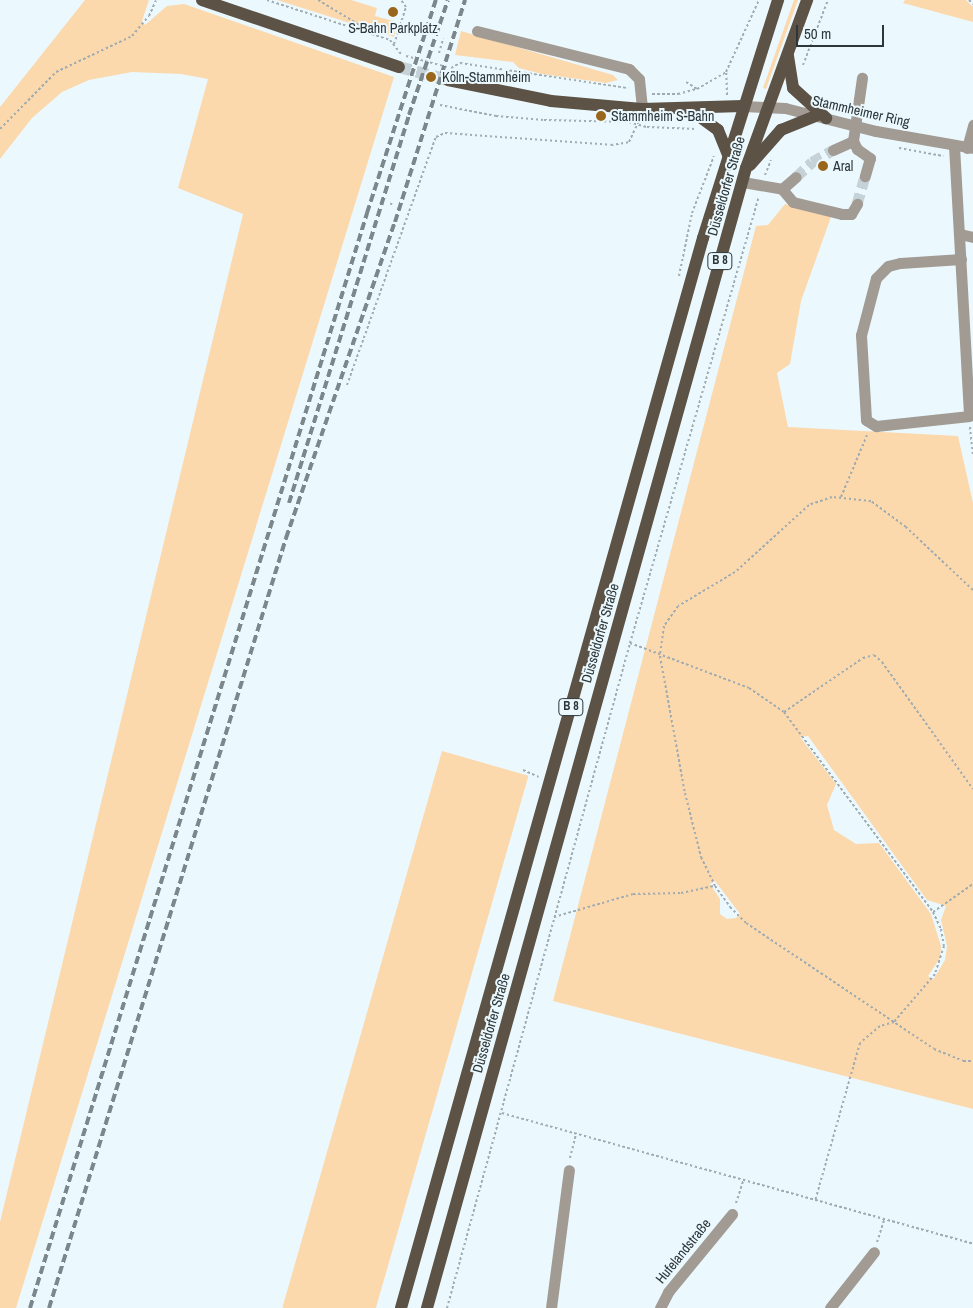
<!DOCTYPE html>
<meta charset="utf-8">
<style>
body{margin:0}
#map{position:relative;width:973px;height:1308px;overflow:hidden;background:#ebf9fe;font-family:"Archivo Narrow",sans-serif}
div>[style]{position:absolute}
.green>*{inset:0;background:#fcd8ad;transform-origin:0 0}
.minor-tunnel>*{height:11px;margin-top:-5.5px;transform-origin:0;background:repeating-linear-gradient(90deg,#c5d2d7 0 11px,transparent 0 16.5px)}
.major-tunnel>*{height:12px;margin-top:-6px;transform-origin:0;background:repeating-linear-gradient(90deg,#c5d2d7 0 12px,transparent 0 18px)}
.path>*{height:2px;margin-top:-1px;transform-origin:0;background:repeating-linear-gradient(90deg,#a0acb0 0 2.5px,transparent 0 5px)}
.minor>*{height:11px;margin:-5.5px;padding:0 5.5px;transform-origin:5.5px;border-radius:5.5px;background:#a19b94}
.major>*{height:12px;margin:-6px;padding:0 6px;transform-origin:6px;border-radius:6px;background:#5c5246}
.rail>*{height:4px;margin-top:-2px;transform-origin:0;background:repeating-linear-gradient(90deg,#7c878b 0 8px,transparent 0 12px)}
.dots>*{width:14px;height:14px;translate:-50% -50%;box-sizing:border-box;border:2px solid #ebf9fe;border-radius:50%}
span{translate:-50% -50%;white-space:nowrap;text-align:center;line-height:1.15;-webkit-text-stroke:4px #ebf9fe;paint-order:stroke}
.shield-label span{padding:1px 4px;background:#ebf9fe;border:1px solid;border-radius:4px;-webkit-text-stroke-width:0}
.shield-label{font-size:12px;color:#2d3639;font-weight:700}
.poi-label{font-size:14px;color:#2d3639}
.left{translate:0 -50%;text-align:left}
.street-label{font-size:14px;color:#2d3639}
.scale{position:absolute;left:796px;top:25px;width:88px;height:22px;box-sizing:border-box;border:2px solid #2d3639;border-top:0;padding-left:6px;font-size:15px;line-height:18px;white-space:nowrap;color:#2d3639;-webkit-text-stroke:4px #ebf9fe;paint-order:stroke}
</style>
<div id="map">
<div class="green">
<i style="clip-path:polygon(85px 0,149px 0,142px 21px,145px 25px,167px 6px,184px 4px,394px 77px,16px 1308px,0 1308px,0 1222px,243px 214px,178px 188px,208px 79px,181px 74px,132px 72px,89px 80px,62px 92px,32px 118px,0 159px,0 107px)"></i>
<i style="clip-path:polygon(277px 0,351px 0,377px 8px,375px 16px,397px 22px,394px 37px)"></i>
<i style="clip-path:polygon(794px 0,798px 0,766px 89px,763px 88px)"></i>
<i style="clip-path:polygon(905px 0,966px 0,973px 7px,973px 22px,903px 3px)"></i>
<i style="clip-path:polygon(461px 31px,613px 75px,618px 80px,606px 83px,542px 74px,519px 68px,513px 62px,455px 55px)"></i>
<i style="clip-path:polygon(evenodd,785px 204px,831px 217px,801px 301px,790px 364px,777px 373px,788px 427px,958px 436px,973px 503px,973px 1109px,553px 1001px,756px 226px,768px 225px,785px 204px,808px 736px,927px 900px,946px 906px,941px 920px,947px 946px,945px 960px,933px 980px,928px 976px,940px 958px,941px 946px,931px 914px,879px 843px,856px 844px,834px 830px,827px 805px,836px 784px,800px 737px,808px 736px,785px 204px,715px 881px,740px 914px,736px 918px,727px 919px,720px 914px,720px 899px,710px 884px,715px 881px)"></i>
<i style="left:442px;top:751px;width:90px;height:579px;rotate:16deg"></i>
</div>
<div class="minor-tunnel">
<i style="left:796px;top:177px;width:22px;rotate:-43deg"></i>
<i style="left:812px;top:162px;width:24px;rotate:-30deg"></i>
<i style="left:857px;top:204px;width:29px;rotate:-74deg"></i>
</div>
<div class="major-tunnel">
<i style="left:399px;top:67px;width:51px;rotate:14.9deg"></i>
</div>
<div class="path">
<i style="left:267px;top:0;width:129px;rotate:18deg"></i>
<i style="left:390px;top:40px;width:18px;rotate:52deg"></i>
<i style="left:318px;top:0;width:68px;rotate:31.1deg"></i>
<i style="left:969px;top:0;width:6px;rotate:45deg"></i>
<i style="left:394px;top:44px;width:39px;rotate:-72deg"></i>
<i style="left:406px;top:7px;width:9px;rotate:-126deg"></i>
<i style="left:439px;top:53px;width:15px;rotate:-74deg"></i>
<i style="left:406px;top:56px;width:42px;rotate:15deg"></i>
<i style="left:803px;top:65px;width:70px;rotate:-69deg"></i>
<i style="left:451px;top:68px;width:10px;rotate:-29deg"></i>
<i style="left:460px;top:63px;width:170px;rotate:8.5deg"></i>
<i style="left:686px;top:82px;width:13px;rotate:32deg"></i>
<i style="left:652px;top:94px;width:26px"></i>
<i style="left:678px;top:94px;width:20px;rotate:-15deg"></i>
<i style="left:697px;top:89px;width:34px;rotate:-30deg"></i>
<i style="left:727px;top:95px;width:23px;rotate:-92deg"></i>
<i style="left:726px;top:72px;width:79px;rotate:-65.4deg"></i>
<i style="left:440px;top:105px;width:57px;rotate:11.1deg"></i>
<i style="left:496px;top:116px;width:48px;rotate:4.8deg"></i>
<i style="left:544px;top:120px;width:85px;rotate:1.3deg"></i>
<i style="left:629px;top:122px;width:19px;rotate:16deg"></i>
<i style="left:647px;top:127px;width:49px;rotate:2.3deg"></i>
<i style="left:0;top:129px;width:80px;rotate:-45.5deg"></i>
<i style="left:56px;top:72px;width:84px;rotate:-25.3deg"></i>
<i style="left:132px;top:36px;width:26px;rotate:-50deg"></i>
<i style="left:149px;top:16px;width:17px;rotate:-66deg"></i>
<i style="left:899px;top:148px;width:45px;rotate:10.3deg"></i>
<i style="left:765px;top:175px;width:16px;rotate:-68deg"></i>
<i style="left:391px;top:205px;width:4px;rotate:-76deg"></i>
<i style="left:679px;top:276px;width:64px;rotate:-78.3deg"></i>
<i style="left:692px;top:213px;width:61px;rotate:-68.9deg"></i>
<i style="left:347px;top:385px;width:263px;rotate:-70.3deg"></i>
<i style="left:436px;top:137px;width:10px;rotate:-24deg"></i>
<i style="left:445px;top:133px;width:166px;rotate:4.1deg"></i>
<i style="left:611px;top:145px;width:18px;rotate:-9deg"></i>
<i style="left:629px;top:142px;width:23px;rotate:-65deg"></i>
<i style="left:970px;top:427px;width:30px;rotate:84deg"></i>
<i style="left:841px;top:497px;width:67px;rotate:-67.2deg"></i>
<i style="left:973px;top:590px;width:92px;rotate:-136.8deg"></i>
<i style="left:906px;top:527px;width:44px;rotate:-143.4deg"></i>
<i style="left:871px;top:501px;width:39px;rotate:-174deg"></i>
<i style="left:832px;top:497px;width:24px;rotate:161deg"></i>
<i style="left:809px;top:505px;width:100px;rotate:137.8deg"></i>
<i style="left:735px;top:572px;width:66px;rotate:149.2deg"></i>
<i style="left:678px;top:606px;width:24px;rotate:125deg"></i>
<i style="left:664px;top:626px;width:30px;rotate:98deg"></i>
<i style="left:660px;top:656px;width:139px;rotate:79.7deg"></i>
<i style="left:685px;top:793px;width:66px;rotate:76deg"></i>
<i style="left:701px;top:857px;width:32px;rotate:64deg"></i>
<i style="left:715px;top:886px;width:26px;rotate:54deg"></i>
<i style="left:730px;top:907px;width:23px;rotate:45deg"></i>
<i style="left:746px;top:923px;width:226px;rotate:33.8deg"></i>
<i style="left:934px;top:1049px;width:31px;rotate:22deg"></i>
<i style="left:963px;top:1061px;width:10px"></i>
<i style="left:630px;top:643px;width:127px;rotate:20.7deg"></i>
<i style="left:749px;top:688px;width:42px;rotate:34.4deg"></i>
<i style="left:784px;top:712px;width:249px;rotate:53.3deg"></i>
<i style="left:933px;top:912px;width:19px;rotate:65deg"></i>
<i style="left:941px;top:929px;width:17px;rotate:80deg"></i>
<i style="left:944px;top:946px;width:29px;rotate:108deg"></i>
<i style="left:935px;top:974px;width:63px;rotate:130.5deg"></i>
<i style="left:894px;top:1022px;width:15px;rotate:164deg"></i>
<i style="left:880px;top:1026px;width:26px;rotate:140deg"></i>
<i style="left:860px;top:1043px;width:164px;rotate:105.9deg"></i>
<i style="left:784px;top:712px;width:96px;rotate:-34.4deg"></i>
<i style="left:863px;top:658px;width:11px;rotate:-15deg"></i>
<i style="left:874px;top:655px;width:11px;rotate:41deg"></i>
<i style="left:882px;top:662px;width:156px;rotate:54.4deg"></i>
<i style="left:523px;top:770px;width:17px;rotate:24deg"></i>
<i style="left:933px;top:912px;width:49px;rotate:-35deg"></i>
<i style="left:554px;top:917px;width:82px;rotate:-16.2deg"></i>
<i style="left:633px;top:894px;width:48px;rotate:-1.2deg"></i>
<i style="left:681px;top:893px;width:35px;rotate:-12deg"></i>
<i style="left:502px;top:1113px;width:489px;rotate:15.5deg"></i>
<i style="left:570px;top:1158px;width:25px;rotate:-76deg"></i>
<i style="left:736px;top:1203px;width:23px;rotate:-72deg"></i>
<i style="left:877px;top:1242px;width:23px;rotate:-72deg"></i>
<i style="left:447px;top:1308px;width:690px;rotate:-74.61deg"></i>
<i style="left:630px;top:643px;width:465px;rotate:-73.9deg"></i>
</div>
<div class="minor">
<i style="left:477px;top:31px;width:157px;rotate:14deg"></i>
<i style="left:629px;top:69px;width:14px;rotate:45deg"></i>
<i style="left:639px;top:79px;width:30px;rotate:84deg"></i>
<i style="left:743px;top:106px;width:42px;rotate:2.7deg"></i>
<i style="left:785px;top:108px;width:94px;rotate:14.2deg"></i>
<i style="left:876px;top:131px;width:98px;rotate:9.9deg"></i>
<i style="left:853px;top:141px;width:9px;rotate:63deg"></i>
<i style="left:857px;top:149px;width:16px;rotate:35deg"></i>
<i style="left:870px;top:158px;width:19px;rotate:106deg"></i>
<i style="left:954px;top:146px;width:270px;rotate:86.8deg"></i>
<i style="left:967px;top:148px;width:24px;rotate:-75deg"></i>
<i style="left:833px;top:150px;width:22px;rotate:-24deg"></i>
<i style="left:853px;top:141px;width:64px;rotate:-81.9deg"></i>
<i style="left:743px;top:182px;width:40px;rotate:10deg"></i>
<i style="left:782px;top:189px;width:18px;rotate:-41deg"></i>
<i style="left:782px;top:189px;width:17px;rotate:50deg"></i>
<i style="left:793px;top:202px;width:50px;rotate:13.8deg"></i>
<i style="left:842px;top:214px;width:9px"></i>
<i style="left:851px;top:214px;width:12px;rotate:-59deg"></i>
<i style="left:960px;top:234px;width:13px;rotate:13deg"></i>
<i style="left:961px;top:259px;width:61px;rotate:176.2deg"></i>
<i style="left:900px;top:263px;width:12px;rotate:166deg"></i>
<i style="left:888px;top:266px;width:17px;rotate:135deg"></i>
<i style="left:876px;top:278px;width:59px;rotate:104.7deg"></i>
<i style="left:861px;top:335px;width:85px;rotate:86.6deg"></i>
<i style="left:866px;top:420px;width:12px;rotate:31deg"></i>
<i style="left:876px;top:426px;width:94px;rotate:-6.1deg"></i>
<i style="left:551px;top:1308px;width:139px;rotate:-82.6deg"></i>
<i style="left:660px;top:1308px;width:18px;rotate:-63deg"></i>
<i style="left:668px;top:1292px;width:101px;rotate:-50.6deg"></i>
<i style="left:830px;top:1308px;width:71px;rotate:-51.8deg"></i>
</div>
<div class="major">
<i style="left:202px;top:0;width:208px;rotate:18.8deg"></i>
<i style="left:788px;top:56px;width:32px;rotate:81deg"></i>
<i style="left:793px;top:88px;width:45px;rotate:42.3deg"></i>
<i style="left:448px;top:80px;width:105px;rotate:11.5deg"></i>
<i style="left:551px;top:101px;width:91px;rotate:5deg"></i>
<i style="left:642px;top:109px;width:101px;rotate:-1.7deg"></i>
<i style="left:689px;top:109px;width:36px;rotate:36deg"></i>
<i style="left:718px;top:130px;width:27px;rotate:68deg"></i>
<i style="left:750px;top:165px;width:47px;rotate:-48.5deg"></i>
<i style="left:781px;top:130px;width:38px;rotate:-22deg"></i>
<i style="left:401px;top:1308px;width:1112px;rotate:-74.24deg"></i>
<i style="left:703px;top:238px;width:250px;rotate:-72.5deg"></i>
<i style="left:427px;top:1308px;width:1184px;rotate:-74.37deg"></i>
<i style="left:746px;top:168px;width:179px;rotate:-70deg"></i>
</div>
<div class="rail">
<i style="left:289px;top:503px;width:406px;rotate:-72.8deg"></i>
<i style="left:409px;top:115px;width:121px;rotate:-71.3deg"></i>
<i style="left:30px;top:1308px;width:1146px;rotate:-72.89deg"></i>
<i style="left:367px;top:213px;width:224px;rotate:-72.1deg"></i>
<i style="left:49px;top:1308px;width:806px;rotate:-72.89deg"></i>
<i style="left:286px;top:538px;width:334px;rotate:-71deg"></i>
<i style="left:395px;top:222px;width:233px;rotate:-72.5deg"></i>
</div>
<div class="dots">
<i style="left:393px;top:12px;background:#99661b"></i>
<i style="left:431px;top:77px;background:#99661b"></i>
<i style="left:601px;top:116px;background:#99661b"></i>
<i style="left:823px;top:166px;background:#99661b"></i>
</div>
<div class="shield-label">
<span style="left:720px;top:261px">B 8</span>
<span style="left:571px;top:707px">B 8</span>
</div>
<div class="poi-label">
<span style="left:393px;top:28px">S-Bahn Parkplatz</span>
<span class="left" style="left:442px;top:77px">Köln-Stammheim</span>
<span class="left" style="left:611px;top:116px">Stammheim S-Bahn</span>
<span class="left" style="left:833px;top:166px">Aral</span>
</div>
<div class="street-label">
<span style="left:861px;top:111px;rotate:13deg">Stammheimer Ring</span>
<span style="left:726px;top:186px;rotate:-74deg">Düsseldorfer Straße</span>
<span style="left:600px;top:633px;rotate:-74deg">Düsseldorfer Straße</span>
<span style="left:491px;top:1023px;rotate:-74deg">Düsseldorfer Straße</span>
<span style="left:683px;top:1251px;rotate:-51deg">Hufelandstraße</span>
</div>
<div class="scale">50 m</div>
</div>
